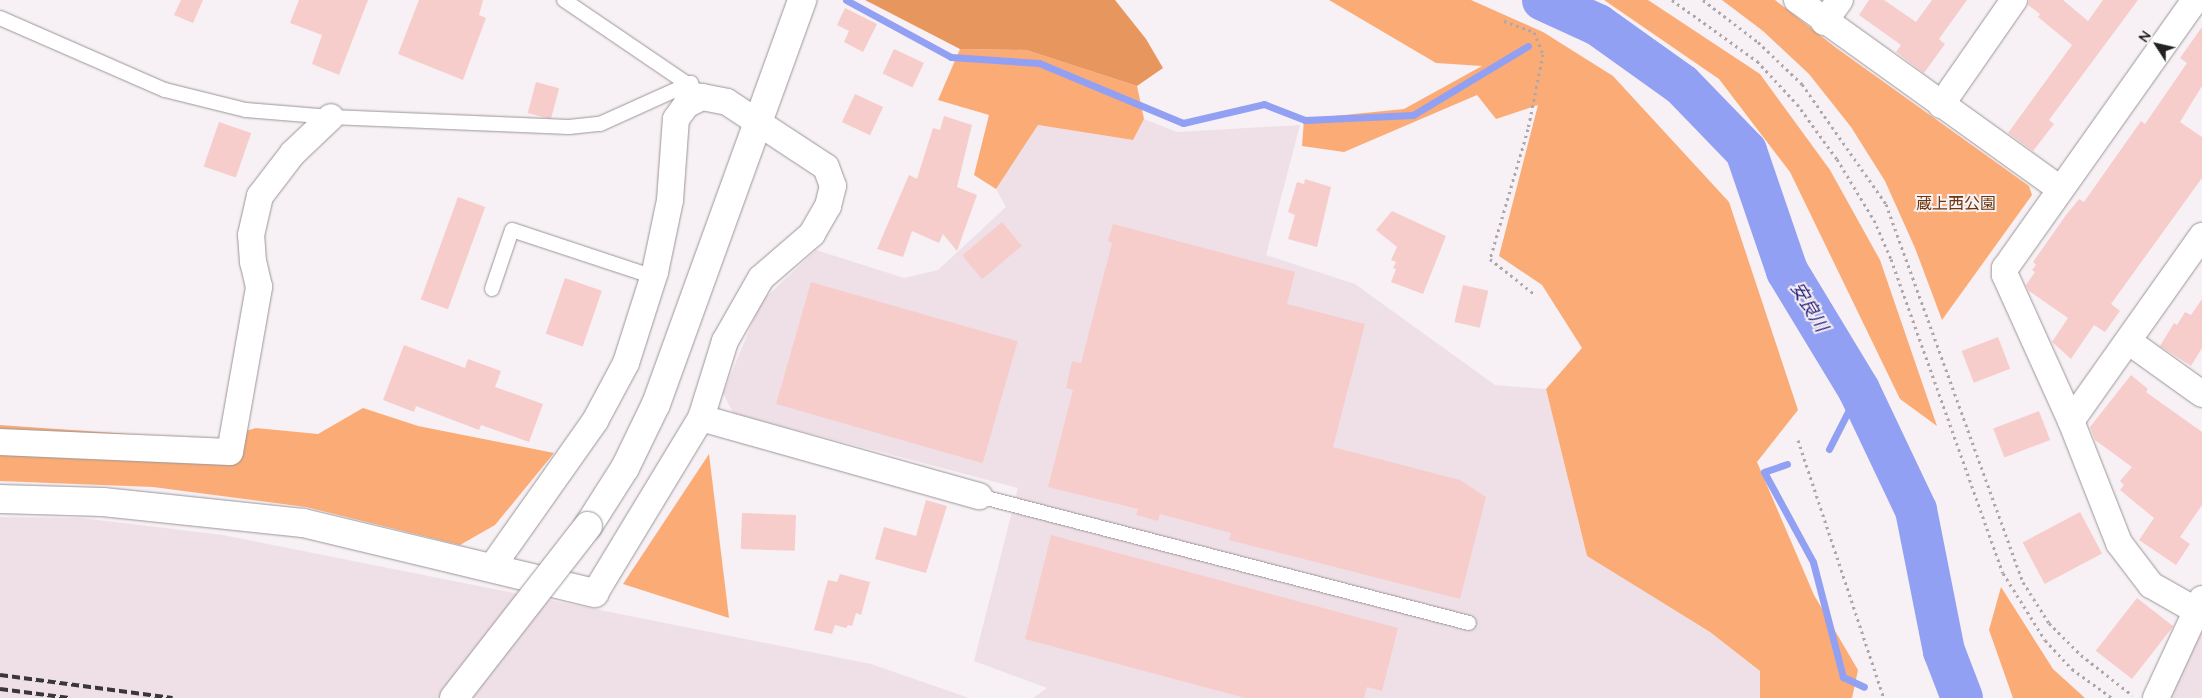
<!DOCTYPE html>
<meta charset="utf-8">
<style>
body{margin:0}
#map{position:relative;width:2202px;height:698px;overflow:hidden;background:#f7f0f4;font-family:Quicksand,"Noto Sans JP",sans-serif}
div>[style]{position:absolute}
.built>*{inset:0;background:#efe0e8}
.green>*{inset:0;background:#fbac76}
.forest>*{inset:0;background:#e7965e}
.stream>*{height:7px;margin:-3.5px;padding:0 3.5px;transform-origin:3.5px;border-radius:3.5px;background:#91a0f3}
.river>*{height:42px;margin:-21px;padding:0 21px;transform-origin:21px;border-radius:21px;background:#91a0f3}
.building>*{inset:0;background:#f7cdcb;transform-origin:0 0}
.path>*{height:3px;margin-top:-1.5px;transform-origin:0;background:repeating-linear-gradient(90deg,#aca7aa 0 2.5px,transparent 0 6.5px)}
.roads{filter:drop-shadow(0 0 1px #9c9598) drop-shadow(0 0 1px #9c9598)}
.service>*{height:14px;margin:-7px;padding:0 7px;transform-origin:7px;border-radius:7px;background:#fff}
.minor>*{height:26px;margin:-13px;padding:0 13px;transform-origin:13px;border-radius:13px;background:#fff}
.tertiary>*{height:28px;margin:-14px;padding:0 14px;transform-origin:14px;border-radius:14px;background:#fff}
.rail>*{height:4px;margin-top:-2px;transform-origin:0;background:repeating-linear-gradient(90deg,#3a3738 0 8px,transparent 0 12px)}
.bridges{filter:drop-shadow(0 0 1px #9c9598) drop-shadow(0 0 1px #9c9598)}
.tertiary-bridge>*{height:28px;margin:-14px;padding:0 14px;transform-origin:14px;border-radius:14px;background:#fff}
span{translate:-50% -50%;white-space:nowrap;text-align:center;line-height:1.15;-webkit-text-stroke:4px #f7f0f4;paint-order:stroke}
.park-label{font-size:16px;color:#6b370b}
.water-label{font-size:18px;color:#211c7a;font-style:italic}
.north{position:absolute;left:2132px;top:20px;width:50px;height:50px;-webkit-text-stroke:4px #f7f0f4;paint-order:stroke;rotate:305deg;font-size:14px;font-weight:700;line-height:20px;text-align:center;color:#242122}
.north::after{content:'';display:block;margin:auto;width:18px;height:22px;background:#242122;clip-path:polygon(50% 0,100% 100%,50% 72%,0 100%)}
</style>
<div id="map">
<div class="built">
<i style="clip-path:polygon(1144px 119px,1177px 132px,1300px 125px,1266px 255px,1355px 284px,1495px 385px,1546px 389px,1587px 556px,1710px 632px,1760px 671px,1760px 698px,1033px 698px,1047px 688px,974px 661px,1018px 488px,733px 413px,723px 393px,761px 302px,816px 250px,904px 278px,938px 270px,1006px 207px,996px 189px,1038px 125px,1133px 140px)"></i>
<i style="clip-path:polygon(0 517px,81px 518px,223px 535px,871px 664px,969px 698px,0 698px)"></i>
<i style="clip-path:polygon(2202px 620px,2202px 698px,2169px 698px)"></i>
</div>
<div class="green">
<i style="clip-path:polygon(1329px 0,1471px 0,1543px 32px,1613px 76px,1729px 202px,1798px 410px,1757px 462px,1814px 595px,1858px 670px,1852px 698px,1760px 698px,1760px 671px,1710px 632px,1587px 556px,1546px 389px,1582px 348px,1542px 285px,1499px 256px,1538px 105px,1496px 119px,1477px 95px,1344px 152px,1302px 146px,1304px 119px,1404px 109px,1482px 66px,1436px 63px)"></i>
<i style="clip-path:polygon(1604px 0,1648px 0,1760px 74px,1830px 170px,1880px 260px,1937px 426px,1900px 399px,1790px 172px,1719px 79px)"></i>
<i style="clip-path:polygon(1722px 0,1775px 0,1835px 47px,2029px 186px,2032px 195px,1942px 320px,1915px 248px,1885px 181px,1851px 127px,1809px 74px,1763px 31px)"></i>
<i style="clip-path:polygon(960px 49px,1026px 50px,1137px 86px,1144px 119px,1133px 140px,1038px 125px,996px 189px,974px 175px,989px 115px,938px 100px)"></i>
<i style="clip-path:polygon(363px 408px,418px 426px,554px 453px,495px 525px,460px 545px,306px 507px,153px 487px,0 481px,0 425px,214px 440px,256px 428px,318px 434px)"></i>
<i style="clip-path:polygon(709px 454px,729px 618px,623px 584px)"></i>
<i style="clip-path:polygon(2001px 587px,2053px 669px,2085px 698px,2013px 698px,1989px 630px)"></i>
</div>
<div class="forest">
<i style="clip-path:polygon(865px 0,1115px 0,1146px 39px,1163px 68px,1137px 86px,1026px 50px,960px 49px)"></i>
</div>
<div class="stream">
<i style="left:846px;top:0;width:119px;rotate:28.5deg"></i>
<i style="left:951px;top:57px;width:88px;rotate:3.9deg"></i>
<i style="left:1039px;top:63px;width:156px;rotate:22.6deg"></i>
<i style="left:1183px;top:123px;width:83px;rotate:-13.2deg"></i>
<i style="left:1264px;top:104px;width:44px;rotate:21.3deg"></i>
<i style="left:1305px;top:120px;width:108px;rotate:-2.7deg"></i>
<i style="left:1413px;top:115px;width:134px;rotate:-31deg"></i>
<i style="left:1829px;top:449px;width:66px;rotate:-63deg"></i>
<i style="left:1787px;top:464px;width:24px;rotate:161deg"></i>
<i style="left:1764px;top:472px;width:102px;rotate:61.4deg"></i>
<i style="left:1813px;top:562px;width:119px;rotate:75.4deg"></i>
<i style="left:1843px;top:677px;width:23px;rotate:25deg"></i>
</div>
<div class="river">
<i style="left:1543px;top:0;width:60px;rotate:24.4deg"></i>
<i style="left:1598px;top:25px;width:103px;rotate:35.5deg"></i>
<i style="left:1682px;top:85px;width:92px;rotate:45.9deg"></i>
<i style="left:1746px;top:151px;width:127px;rotate:71.1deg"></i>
<i style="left:1787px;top:271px;width:139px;rotate:58.8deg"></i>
<i style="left:1859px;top:390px;width:133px;rotate:64.6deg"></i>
<i style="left:1916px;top:510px;width:144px;rotate:78.8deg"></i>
<i style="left:1944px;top:651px;width:50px;rotate:69deg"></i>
</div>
<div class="building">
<i style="clip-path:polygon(181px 0,203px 0,193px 23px,174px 15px)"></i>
<i style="clip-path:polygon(299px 0,368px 0,339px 75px,312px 64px,322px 35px,290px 23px)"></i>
<i style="clip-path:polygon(419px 0,483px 0,479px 15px,486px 18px,463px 80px,398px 54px)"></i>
<i style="clip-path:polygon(1869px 0,1884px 0,1916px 22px,1932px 0,1967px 0,1939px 39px,1945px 44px,1924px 73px,1896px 52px,1901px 45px,1859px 15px)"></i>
<i style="clip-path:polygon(2029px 0,2063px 0,2088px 21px,2103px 0,2138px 0,2049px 120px,2054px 124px,2033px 151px,2008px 133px,2072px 45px,2038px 17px,2040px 14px,2028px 5px)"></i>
<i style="clip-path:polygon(845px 8px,877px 24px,863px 52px,844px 42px,849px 31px,837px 25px)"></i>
<i style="clip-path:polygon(2202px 27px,2202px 86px,2180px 122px,2202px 137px,2202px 178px,2111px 304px,2120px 311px,2105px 332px,2094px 325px,2071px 359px,2052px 342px,2068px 318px,2029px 291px,2026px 285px,2035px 272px,2032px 270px,2036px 265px,2033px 262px,2066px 215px,2079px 199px,2084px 202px,2141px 121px,2145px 124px,2187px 63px,2180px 58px)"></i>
<i style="left:894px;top:49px;width:33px;height:27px;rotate:25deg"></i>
<i style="left:536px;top:82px;width:24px;height:32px;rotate:15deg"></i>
<i style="left:855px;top:94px;width:31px;height:31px;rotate:25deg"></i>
<i style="clip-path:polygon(944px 116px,972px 125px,957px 187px,977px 195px,957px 251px,943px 234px,939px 243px,912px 231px,903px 257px,877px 249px,909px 175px,917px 179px,933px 128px,940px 130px)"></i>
<i style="left:219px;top:122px;width:34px;height:47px;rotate:19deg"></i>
<i style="clip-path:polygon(1305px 179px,1331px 187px,1317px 247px,1288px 239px,1295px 215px,1288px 212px,1297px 182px,1304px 184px)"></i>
<i style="left:458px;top:197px;width:29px;height:109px;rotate:20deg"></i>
<i style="clip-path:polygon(1392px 211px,1446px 236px,1423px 294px,1391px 282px,1396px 269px,1393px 268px,1396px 262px,1391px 260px,1397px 247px,1376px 230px)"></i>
<i style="left:1002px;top:222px;width:31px;height:52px;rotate:50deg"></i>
<i style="clip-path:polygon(1113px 224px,1295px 272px,1287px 304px,1365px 324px,1333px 447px,1460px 480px,1486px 497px,1460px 599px,1229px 540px,1231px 533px,1160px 514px,1158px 521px,1136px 515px,1138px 509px,1048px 487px,1073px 390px,1066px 388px,1072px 361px,1081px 363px,1112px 243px,1108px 241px)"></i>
<i style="left:565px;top:278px;width:39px;height:59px;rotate:19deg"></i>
<i style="left:811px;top:282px;width:215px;height:127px;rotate:16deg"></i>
<i style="left:1463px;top:285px;width:26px;height:38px;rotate:13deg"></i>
<i style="clip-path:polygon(2202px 299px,2202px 348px,2191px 366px,2160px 346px,2174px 323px,2177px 325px,2185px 312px,2191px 315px)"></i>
<i style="left:1998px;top:337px;width:34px;height:39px;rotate:69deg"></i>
<i style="clip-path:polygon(404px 345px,465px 368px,468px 359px,501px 371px,495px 387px,543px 404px,529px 442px,481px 425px,479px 430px,416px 406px,414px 412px,383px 400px)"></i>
<i style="clip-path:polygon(2131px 375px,2148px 389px,2146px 392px,2202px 432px,2202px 505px,2180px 537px,2190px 544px,2176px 565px,2139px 540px,2154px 518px,2120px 490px,2124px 485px,2120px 481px,2132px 467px,2095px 440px,2090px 427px)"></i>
<i style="left:2039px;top:411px;width:31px;height:49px;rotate:69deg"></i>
<i style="clip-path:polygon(926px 500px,947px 506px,926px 573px,875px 559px,884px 527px,916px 536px)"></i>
<i style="left:2080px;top:512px;width:47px;height:65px;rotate:62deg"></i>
<i style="left:742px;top:513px;width:54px;height:36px;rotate:2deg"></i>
<i style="clip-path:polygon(1051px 535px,1398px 628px,1382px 691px,1367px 687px,1364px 698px,1245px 698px,1025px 639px)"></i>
<i style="clip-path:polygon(840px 574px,870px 582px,861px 615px,856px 613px,852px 626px,848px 625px,846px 628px,835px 625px,832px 634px,814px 630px,828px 580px,837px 582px)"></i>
<i style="left:2137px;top:598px;width:46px;height:67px;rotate:38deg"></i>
</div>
<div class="path">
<i style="left:1672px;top:0;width:105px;rotate:35.7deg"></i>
<i style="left:1757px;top:61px;width:59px;rotate:47.1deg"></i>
<i style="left:1797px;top:104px;width:68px;rotate:54deg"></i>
<i style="left:1837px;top:159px;width:71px;rotate:58.8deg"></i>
<i style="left:1874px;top:220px;width:43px;rotate:66.4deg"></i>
<i style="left:1891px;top:259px;width:333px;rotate:70.4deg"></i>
<i style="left:2003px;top:573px;width:79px;rotate:57.9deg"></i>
<i style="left:2045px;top:640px;width:40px;rotate:47deg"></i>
<i style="left:2072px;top:669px;width:49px;rotate:35.9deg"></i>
<i style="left:1703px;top:0;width:69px;rotate:37.4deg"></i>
<i style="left:1758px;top:42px;width:61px;rotate:43.7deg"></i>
<i style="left:1802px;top:84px;width:146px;rotate:55deg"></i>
<i style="left:1886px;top:204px;width:402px;rotate:70.1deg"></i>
<i style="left:2023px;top:582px;width:49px;rotate:57.6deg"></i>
<i style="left:2049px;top:623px;width:45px;rotate:45deg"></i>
<i style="left:2081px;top:655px;width:65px;rotate:38.1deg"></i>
<i style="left:1504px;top:21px;width:32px;rotate:20deg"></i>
<i style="left:1534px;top:32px;width:24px;rotate:68deg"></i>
<i style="left:1543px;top:54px;width:76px;rotate:101.3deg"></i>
<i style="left:1528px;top:129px;width:135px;rotate:106.3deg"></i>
<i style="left:1490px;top:259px;width:55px;rotate:38.3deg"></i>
<i style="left:1798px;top:440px;width:272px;rotate:71.6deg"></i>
</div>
<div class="roads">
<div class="service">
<i style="left:564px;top:0;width:158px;rotate:34.2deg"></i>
<i style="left:0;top:18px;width:180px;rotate:23.6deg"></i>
<i style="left:165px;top:90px;width:83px;rotate:13.9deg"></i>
<i style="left:246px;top:110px;width:85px;rotate:4.7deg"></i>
<i style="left:331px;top:117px;width:238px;rotate:2.4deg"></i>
<i style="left:569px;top:127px;width:31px;rotate:-6deg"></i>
<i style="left:600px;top:124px;width:100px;rotate:-24.3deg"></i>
<i style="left:492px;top:289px;width:62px;rotate:-71.3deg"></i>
<i style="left:512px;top:230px;width:150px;rotate:18.3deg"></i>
<i style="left:979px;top:496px;width:506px;rotate:14.53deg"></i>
</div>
<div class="minor">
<i style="left:1797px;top:0;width:324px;rotate:35.7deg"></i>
<i style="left:2195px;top:0;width:329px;rotate:125.3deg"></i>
<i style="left:2005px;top:268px;width:7px;rotate:90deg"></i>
<i style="left:2005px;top:275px;width:160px;rotate:65.7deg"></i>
<i style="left:2071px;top:421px;width:131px;rotate:68.5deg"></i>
<i style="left:2119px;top:543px;width:53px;rotate:52.7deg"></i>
<i style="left:2151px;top:585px;width:53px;rotate:29.5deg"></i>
<i style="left:1824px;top:22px;width:27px;rotate:-54deg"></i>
<i style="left:1941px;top:105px;width:128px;rotate:-55.2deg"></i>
<i style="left:2128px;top:341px;width:91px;rotate:35.6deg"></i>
<i style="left:701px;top:418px;width:289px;rotate:15.7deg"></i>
<i style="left:2071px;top:421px;width:227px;rotate:-54.7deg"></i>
<i style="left:0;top:442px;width:230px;rotate:2.5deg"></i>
<i style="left:230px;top:452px;width:168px;rotate:-80deg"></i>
<i style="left:259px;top:287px;width:26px;rotate:-103deg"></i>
<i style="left:253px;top:262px;width:27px;rotate:-94deg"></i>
<i style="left:251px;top:235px;width:40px;rotate:-77deg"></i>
<i style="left:260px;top:196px;width:54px;rotate:-52.5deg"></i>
<i style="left:293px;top:153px;width:52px;rotate:-43.5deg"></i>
<i style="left:492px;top:567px;width:179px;rotate:-54.8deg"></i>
<i style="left:595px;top:421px;width:66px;rotate:-61.9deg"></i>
<i style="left:626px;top:363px;width:96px;rotate:-72.3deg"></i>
<i style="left:655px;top:272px;width:74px;rotate:-78.2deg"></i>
<i style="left:670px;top:200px;width:81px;rotate:-85.8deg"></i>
<i style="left:676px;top:119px;width:17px;rotate:-54deg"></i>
<i style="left:686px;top:105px;width:18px;rotate:-27deg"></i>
<i style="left:702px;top:97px;width:25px;rotate:11deg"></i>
<i style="left:727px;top:102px;width:118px;rotate:33.3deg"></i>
<i style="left:826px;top:167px;width:20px;rotate:70deg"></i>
<i style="left:833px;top:186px;width:21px;rotate:104deg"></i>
<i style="left:828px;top:206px;width:32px;rotate:120deg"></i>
<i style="left:812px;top:234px;width:67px;rotate:139.2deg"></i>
<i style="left:761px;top:278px;width:73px;rotate:119.7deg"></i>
<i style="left:725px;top:341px;width:81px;rotate:107.3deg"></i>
<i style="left:701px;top:418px;width:205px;rotate:121.2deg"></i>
<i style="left:2156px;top:698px;width:109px;rotate:-65.1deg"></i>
</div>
<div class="tertiary">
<i style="left:0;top:499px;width:103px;rotate:1.7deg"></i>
<i style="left:103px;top:502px;width:201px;rotate:6deg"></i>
<i style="left:303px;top:523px;width:300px;rotate:13.5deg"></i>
<i style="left:588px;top:526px;width:69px;rotate:-57.5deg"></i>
<i style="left:625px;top:468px;width:71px;rotate:-64.2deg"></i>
<i style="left:656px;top:404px;width:430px;rotate:-70.1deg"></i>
</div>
</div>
<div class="rail">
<i style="left:0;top:675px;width:174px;rotate:7.6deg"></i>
<i style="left:0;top:689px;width:70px;rotate:7.4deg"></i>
</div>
<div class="bridges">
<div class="tertiary-bridge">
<i style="left:454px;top:698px;width:218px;rotate:-52.1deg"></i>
</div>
</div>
<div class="park-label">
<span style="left:1956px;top:203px">蔵上西公園</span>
</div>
<div class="water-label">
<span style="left:1809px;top:307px;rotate:59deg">安良川</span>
</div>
<div class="north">N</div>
</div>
